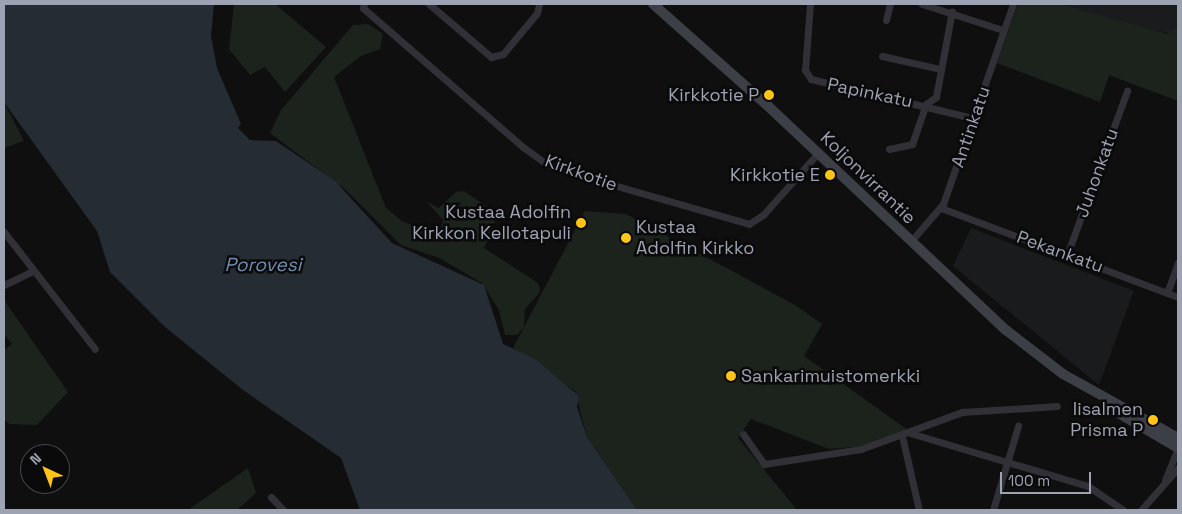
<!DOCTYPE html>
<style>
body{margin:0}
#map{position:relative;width:1182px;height:514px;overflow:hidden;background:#0f0f10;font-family:"Space Grotesk",sans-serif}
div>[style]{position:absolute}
.built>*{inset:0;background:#1a1b1d}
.green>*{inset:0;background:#1b231c}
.water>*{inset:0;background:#252c34}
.minor>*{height:7px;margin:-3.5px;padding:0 3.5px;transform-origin:3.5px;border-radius:3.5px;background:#303036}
.secondary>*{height:10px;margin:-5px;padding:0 5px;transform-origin:5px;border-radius:5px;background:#3d3f46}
.dots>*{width:14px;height:14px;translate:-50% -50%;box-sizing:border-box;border:2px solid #0a0a0b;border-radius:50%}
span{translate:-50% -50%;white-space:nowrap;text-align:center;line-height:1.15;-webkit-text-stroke:5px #0a0a0b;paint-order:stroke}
.street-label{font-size:18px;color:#9ea3b3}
.poi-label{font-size:18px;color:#9ea3b3}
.right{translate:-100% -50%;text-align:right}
.left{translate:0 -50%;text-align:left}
.water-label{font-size:19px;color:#718eb2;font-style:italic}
.frame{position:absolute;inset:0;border:5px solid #9ea3b3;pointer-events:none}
.north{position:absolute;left:20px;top:444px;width:50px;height:50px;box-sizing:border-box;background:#0a0a0b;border:1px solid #45474e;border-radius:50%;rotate:317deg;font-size:14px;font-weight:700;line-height:20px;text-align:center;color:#9ea3b3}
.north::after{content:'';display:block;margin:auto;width:18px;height:22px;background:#ffc418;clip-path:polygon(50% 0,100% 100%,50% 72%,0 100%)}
.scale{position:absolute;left:1000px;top:472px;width:91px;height:22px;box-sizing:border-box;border:2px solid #9ea3b3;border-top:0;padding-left:6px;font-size:15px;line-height:18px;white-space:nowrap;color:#9ea3b3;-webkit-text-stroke:4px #0a0a0b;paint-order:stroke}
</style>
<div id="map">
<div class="built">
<i style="clip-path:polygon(1061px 4px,1178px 4px,1178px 36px,1139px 26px)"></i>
<i style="clip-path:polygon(971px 228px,1134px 291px,1099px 385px,953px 266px)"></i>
</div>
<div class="green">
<i style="clip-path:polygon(234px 4px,275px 4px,326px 47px,285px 92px,265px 67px,250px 75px,229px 49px)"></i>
<i style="clip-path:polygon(1018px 4px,1061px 4px,1168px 34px,1178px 27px,1178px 101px,1109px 75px,1100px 102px,997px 63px)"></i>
<i style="clip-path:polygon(368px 24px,383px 34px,380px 49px,361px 56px,334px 77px,386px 208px,403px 222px,440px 233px,443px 220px,427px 202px,439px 208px,456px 192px,464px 191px,490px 209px,495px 222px,484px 248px,538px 283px,540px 292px,525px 309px,524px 327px,517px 335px,505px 335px,499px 310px,482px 283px,439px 258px,401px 245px,347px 191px,270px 133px,281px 110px,353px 25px)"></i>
<i style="clip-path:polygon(4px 102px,24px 141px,4px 148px)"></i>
<i style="clip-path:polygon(585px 211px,626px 214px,795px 305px,822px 324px,804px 356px,908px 430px,864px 446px,829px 449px,751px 419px,738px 438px,797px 510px,637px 510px,587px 437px,575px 391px,513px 348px)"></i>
<i style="clip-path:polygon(4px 300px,68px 392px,37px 425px,10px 424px,4px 420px,4px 350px,12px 344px,4px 334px)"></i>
<i style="clip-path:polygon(248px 468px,256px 493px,237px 510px,188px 510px)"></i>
</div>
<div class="water">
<i style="clip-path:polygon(4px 4px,214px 4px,211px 36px,217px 68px,241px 124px,238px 128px,250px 140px,276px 141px,335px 181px,392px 243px,484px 285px,503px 344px,535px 359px,579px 396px,577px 407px,587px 437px,637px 510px,360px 510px,341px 458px,243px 390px,165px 327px,110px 272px,97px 231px,4px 102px)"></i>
</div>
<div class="minor">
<i style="left:364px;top:4px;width:4px;rotate:104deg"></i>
<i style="left:363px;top:8px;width:212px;rotate:41deg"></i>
<i style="left:523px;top:147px;width:31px;rotate:36deg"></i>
<i style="left:548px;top:165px;width:28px;rotate:18deg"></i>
<i style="left:575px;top:174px;width:181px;rotate:16deg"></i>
<i style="left:749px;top:224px;width:17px;rotate:-33deg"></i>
<i style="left:763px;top:215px;width:83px;rotate:-48.4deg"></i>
<i style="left:429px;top:4px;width:82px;rotate:40.5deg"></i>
<i style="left:491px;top:57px;width:12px;rotate:-14deg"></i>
<i style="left:503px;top:54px;width:53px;rotate:-50.3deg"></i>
<i style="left:537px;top:13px;width:9px;rotate:-77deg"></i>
<i style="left:810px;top:4px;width:66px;rotate:94.3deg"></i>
<i style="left:805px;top:70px;width:11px;rotate:56deg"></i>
<i style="left:811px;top:79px;width:170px;rotate:13.6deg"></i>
<i style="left:922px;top:4px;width:85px;rotate:17.8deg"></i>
<i style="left:886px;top:20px;width:16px;rotate:-76deg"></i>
<i style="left:882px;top:56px;width:59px;rotate:12.6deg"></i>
<i style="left:889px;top:149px;width:24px;rotate:-12deg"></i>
<i style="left:912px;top:144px;width:42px;rotate:-70.7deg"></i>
<i style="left:926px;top:104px;width:12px;rotate:-35deg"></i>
<i style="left:936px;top:97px;width:87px;rotate:-79.5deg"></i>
<i style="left:941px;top:208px;width:253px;rotate:20.6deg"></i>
<i style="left:4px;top:232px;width:148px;rotate:52.1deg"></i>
<i style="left:911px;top:241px;width:49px;rotate:-49.1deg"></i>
<i style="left:943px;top:204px;width:212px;rotate:-70.7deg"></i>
<i style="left:1067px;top:255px;width:175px;rotate:-69.9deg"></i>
<i style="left:4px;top:285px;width:30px;rotate:-26deg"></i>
<i style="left:1167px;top:293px;width:33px;rotate:-70deg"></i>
<i style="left:910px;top:433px;width:186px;rotate:16.6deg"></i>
<i style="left:1088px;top:486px;width:42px;rotate:34.4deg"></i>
<i style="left:743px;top:434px;width:37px;rotate:55deg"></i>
<i style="left:764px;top:464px;width:98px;rotate:-8.8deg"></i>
<i style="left:861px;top:449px;width:108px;rotate:-20.1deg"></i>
<i style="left:962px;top:412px;width:95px;rotate:-3.6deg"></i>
<i style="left:902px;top:436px;width:76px;rotate:77.1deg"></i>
<i style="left:1165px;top:480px;width:35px;rotate:-68deg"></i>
<i style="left:271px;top:497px;width:18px;rotate:47deg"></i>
<i style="left:993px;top:510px;width:88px;rotate:-73.4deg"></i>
<i style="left:1141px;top:510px;width:56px;rotate:-48.6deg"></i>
</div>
<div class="secondary">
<i style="left:653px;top:4px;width:154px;rotate:41.6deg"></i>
<i style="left:768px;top:106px;width:327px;rotate:43.3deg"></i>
<i style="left:1006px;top:330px;width:72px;rotate:37.7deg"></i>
<i style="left:1063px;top:374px;width:132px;rotate:29.1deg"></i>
<i style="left:1108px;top:407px;width:81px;rotate:30.4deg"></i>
</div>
<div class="dots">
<i style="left:769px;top:95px;background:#ffc418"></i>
<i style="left:830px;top:175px;background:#ffc418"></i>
<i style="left:581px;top:223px;background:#ffc418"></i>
<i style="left:626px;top:238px;background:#ffc418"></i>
<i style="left:731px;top:376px;background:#ffc418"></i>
<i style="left:1153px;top:420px;background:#ffc418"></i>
</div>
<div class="street-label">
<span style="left:870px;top:93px;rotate:12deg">Papinkatu</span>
<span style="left:971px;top:127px;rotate:-71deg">Antinkatu</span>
<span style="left:581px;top:173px;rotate:20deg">Kirkkotie</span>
<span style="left:1097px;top:173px;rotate:-70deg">Juhonkatu</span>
<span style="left:868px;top:178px;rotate:44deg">Koljonvirrantie</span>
<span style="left:1060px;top:252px;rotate:20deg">Pekankatu</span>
</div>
<div class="poi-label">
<span class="right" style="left:759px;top:95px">Kirkkotie P</span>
<span class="right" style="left:820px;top:175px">Kirkkotie E</span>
<span class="right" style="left:571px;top:223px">Kustaa Adolfin<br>Kirkkon Kellotapuli</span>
<span class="left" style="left:636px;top:238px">Kustaa<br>Adolfin Kirkko</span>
<span class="left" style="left:741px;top:376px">Sankarimuistomerkki</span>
<span class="right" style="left:1143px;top:420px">Iisalmen<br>Prisma P</span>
</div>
<div class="water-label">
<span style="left:263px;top:265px">Porovesi</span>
</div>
<div class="frame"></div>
<div class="north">N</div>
<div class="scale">100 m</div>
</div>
